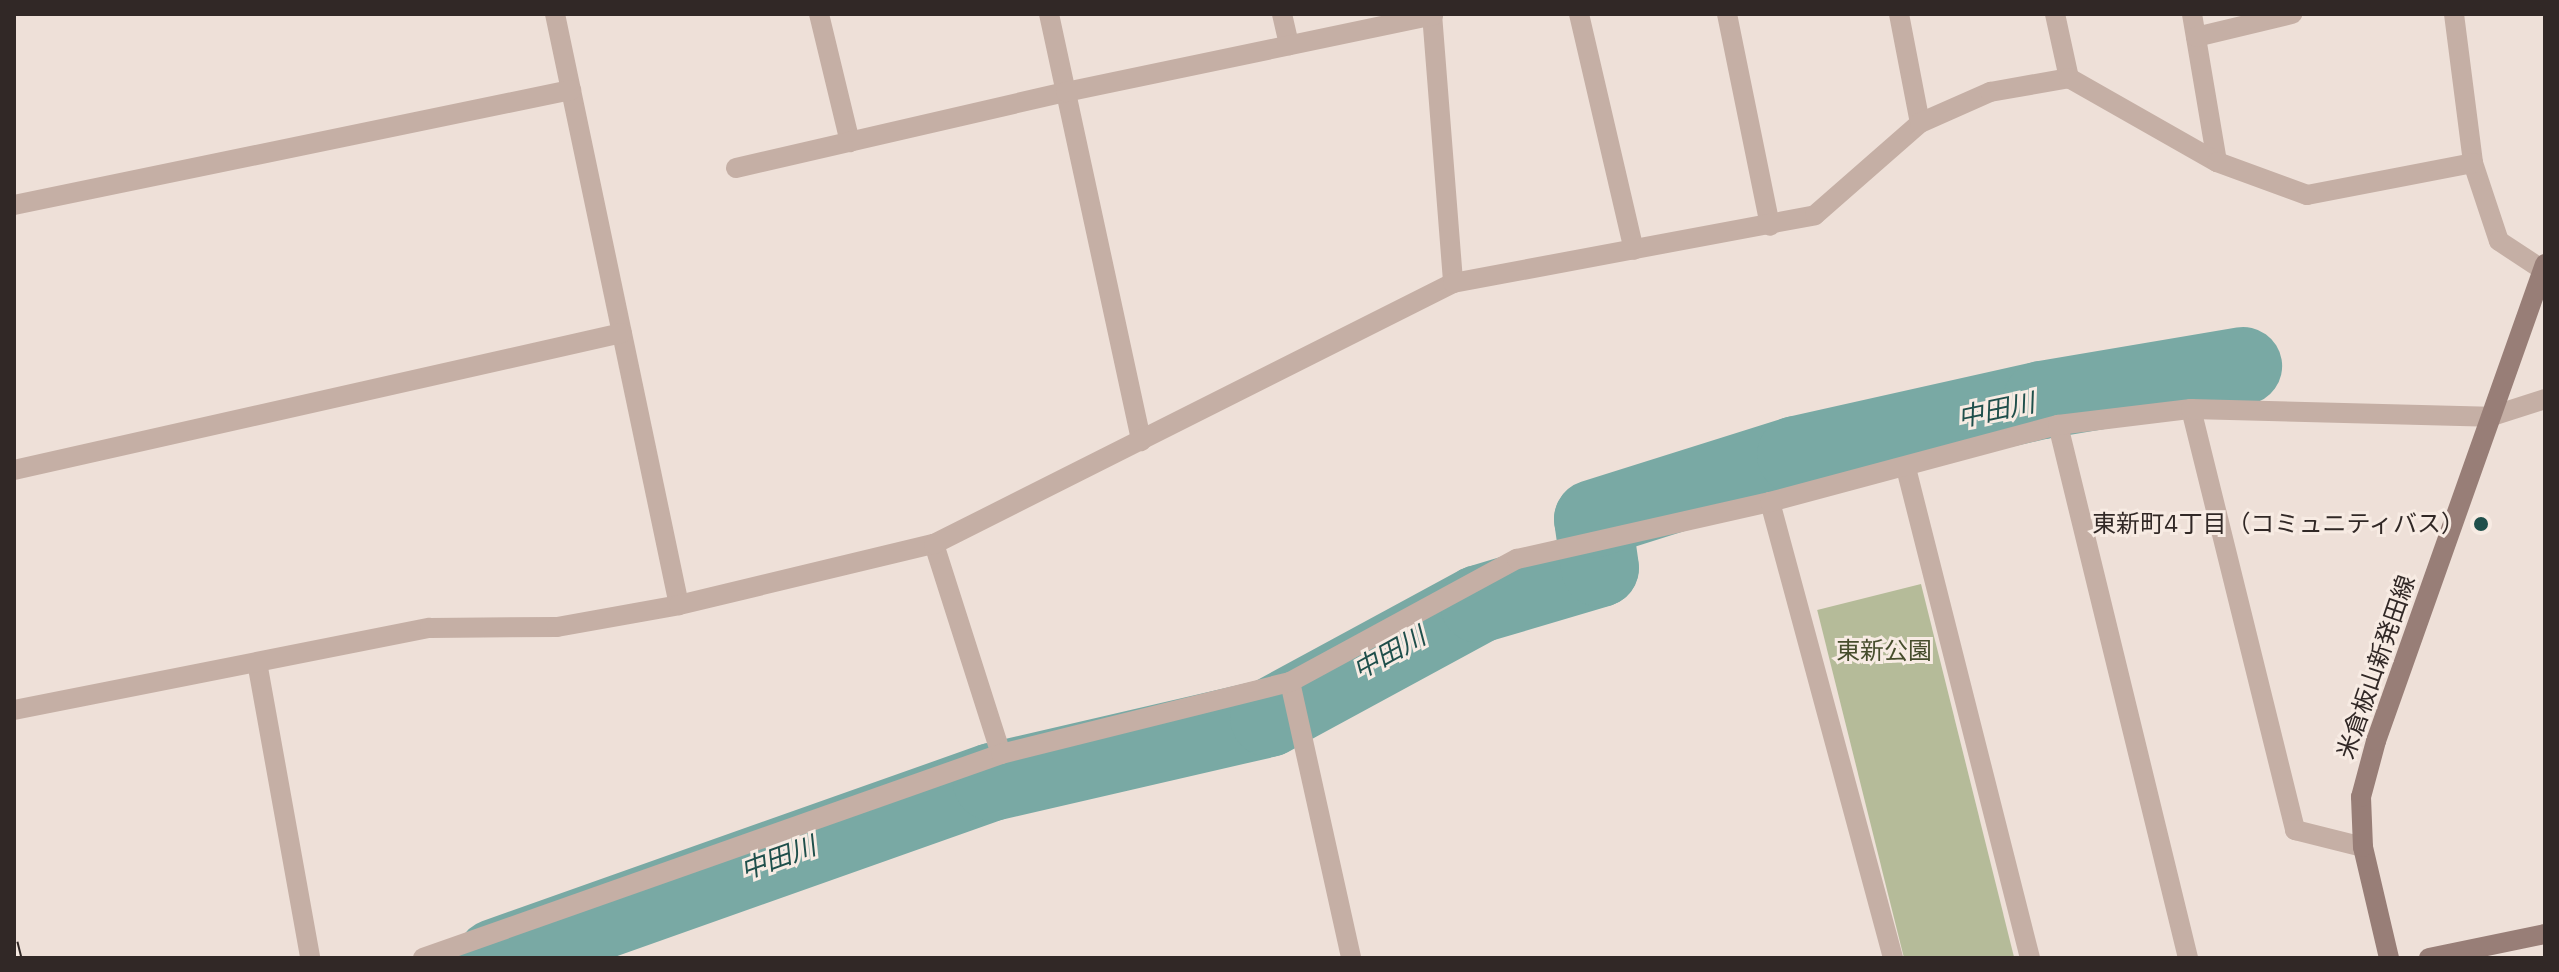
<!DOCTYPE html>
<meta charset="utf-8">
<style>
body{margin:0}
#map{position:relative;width:2559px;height:972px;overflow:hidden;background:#eee0d8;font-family:"IBM Plex Sans","Noto Sans JP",sans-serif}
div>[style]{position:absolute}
.green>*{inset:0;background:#b5bb99;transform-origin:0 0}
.river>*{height:78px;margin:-39px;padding:0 39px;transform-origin:39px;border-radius:39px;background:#79a9a4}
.street>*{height:20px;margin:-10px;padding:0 10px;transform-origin:10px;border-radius:10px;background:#c5afa5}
.secondary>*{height:20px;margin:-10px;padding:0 10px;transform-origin:10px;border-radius:10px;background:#987e77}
.rail>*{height:9px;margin-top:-4.5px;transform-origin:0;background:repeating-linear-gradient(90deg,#f7ebe3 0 18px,#312826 0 36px);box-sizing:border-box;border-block:2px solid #312826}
.dots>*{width:22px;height:22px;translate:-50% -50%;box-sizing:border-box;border:4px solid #f7ebe3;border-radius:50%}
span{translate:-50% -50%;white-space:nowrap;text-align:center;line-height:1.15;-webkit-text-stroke:6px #f7ebe3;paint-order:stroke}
.poi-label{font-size:24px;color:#312826}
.right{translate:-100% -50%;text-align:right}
.park-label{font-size:24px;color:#464d2c}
.street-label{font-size:24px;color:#312826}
.water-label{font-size:26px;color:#1f4f4b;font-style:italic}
.frame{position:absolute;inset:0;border:16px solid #312826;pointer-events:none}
</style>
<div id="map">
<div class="green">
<i style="left:1921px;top:584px;width:385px;height:107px;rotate:76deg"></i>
</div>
<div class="river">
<i style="left:495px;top:958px;width:527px;rotate:-19.5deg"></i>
<i style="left:992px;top:782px;width:284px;rotate:-13deg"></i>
<i style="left:1269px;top:718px;width:239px;rotate:-28.5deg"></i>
<i style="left:1479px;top:604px;width:126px;rotate:-16.6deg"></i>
<i style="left:1600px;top:568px;width:49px;rotate:-98.1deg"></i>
<i style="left:1593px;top:519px;width:213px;rotate:-17.5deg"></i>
<i style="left:1796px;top:455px;width:252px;rotate:-12.6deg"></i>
<i style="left:2042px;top:400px;width:204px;rotate:-9.6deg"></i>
</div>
<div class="street">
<i style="left:555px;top:14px;width:604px;rotate:78.15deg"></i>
<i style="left:819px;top:14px;width:132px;rotate:76.4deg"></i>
<i style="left:1049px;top:14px;width:437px;rotate:77.8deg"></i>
<i style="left:1282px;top:14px;width:32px;rotate:77deg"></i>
<i style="left:1432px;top:14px;width:270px;rotate:85.5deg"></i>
<i style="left:1579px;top:14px;width:242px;rotate:76.9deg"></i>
<i style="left:1727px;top:14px;width:216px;rotate:78.5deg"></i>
<i style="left:1899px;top:14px;width:111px;rotate:79.1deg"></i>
<i style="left:2055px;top:14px;width:66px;rotate:77.7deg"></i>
<i style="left:2192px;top:14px;width:150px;rotate:80.4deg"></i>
<i style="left:2454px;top:14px;width:150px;rotate:82.7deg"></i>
<i style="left:2473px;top:163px;width:82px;rotate:71.6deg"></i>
<i style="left:2499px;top:241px;width:53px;rotate:33.4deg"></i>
<i style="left:2196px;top:37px;width:99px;rotate:-13.5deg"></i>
<i style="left:736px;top:168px;width:339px;rotate:-13deg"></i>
<i style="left:1066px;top:92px;width:375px;rotate:-11.8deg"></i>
<i style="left:14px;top:205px;width:569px;rotate:-11.67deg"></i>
<i style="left:2191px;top:409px;width:434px;rotate:76.1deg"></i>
<i style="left:2295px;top:830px;width:70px;rotate:14deg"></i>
<i style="left:2058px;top:425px;width:549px;rotate:76.29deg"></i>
<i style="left:1906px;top:468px;width:505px;rotate:75.8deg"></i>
<i style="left:14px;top:470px;width:623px;rotate:-12.7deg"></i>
<i style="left:1770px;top:502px;width:472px;rotate:74.9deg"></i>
<i style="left:934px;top:544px;width:220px;rotate:72.3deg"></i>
<i style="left:257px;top:662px;width:301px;rotate:79.8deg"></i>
<i style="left:1290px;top:682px;width:283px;rotate:77.5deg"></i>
<i style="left:14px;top:710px;width:424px;rotate:-11.2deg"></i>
<i style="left:430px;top:628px;width:127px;rotate:-0.5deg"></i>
<i style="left:557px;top:627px;width:124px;rotate:-10.2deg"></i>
<i style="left:679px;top:605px;width:262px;rotate:-13.5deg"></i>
<i style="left:934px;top:544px;width:581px;rotate:-26.7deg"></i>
<i style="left:1453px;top:283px;width:368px;rotate:-10.6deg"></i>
<i style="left:1815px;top:215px;width:140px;rotate:-41.2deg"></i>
<i style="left:1920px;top:123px;width:77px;rotate:-23.9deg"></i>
<i style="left:1990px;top:92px;width:80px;rotate:-10deg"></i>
<i style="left:2069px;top:78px;width:170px;rotate:29.6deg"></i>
<i style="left:2217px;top:162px;width:96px;rotate:20.1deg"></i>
<i style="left:2307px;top:195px;width:169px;rotate:-10.9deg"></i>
<i style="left:423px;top:958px;width:613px;rotate:-19.44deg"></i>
<i style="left:1001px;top:754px;width:298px;rotate:-14deg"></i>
<i style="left:1290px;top:682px;width:258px;rotate:-28.5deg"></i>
<i style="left:1517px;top:559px;width:259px;rotate:-12.7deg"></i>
<i style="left:1770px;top:502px;width:298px;rotate:-15deg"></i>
<i style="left:2058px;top:425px;width:134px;rotate:-6.9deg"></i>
<i style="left:2191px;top:409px;width:298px;rotate:1.5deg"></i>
<i style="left:2489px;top:417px;width:59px;rotate:-17.8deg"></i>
</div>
<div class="secondary">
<i style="left:2389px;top:958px;width:114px;rotate:-103.2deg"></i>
<i style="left:2363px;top:847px;width:50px;rotate:-92.3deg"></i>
<i style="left:2361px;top:797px;width:58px;rotate:-75deg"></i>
<i style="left:2376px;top:741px;width:506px;rotate:-70.49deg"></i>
<i style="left:2429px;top:958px;width:118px;rotate:-11.7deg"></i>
</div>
<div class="rail">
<i style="left:14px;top:942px;width:16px;rotate:76deg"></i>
</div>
<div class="dots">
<i style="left:2481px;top:524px;background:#1f4f4b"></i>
</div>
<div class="poi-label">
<span class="right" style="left:2465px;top:524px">東新町4丁目（コミュニティバス）</span>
</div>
<div class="park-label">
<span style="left:1884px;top:651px">東新公園</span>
</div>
<div class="street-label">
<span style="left:2376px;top:667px;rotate:-71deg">米倉板山新発田線</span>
</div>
<div class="water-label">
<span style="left:1996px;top:410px;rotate:-12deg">中田川</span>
<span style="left:1389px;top:653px;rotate:-29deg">中田川</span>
<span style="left:778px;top:858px;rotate:-20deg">中田川</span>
</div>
<div class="frame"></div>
</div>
